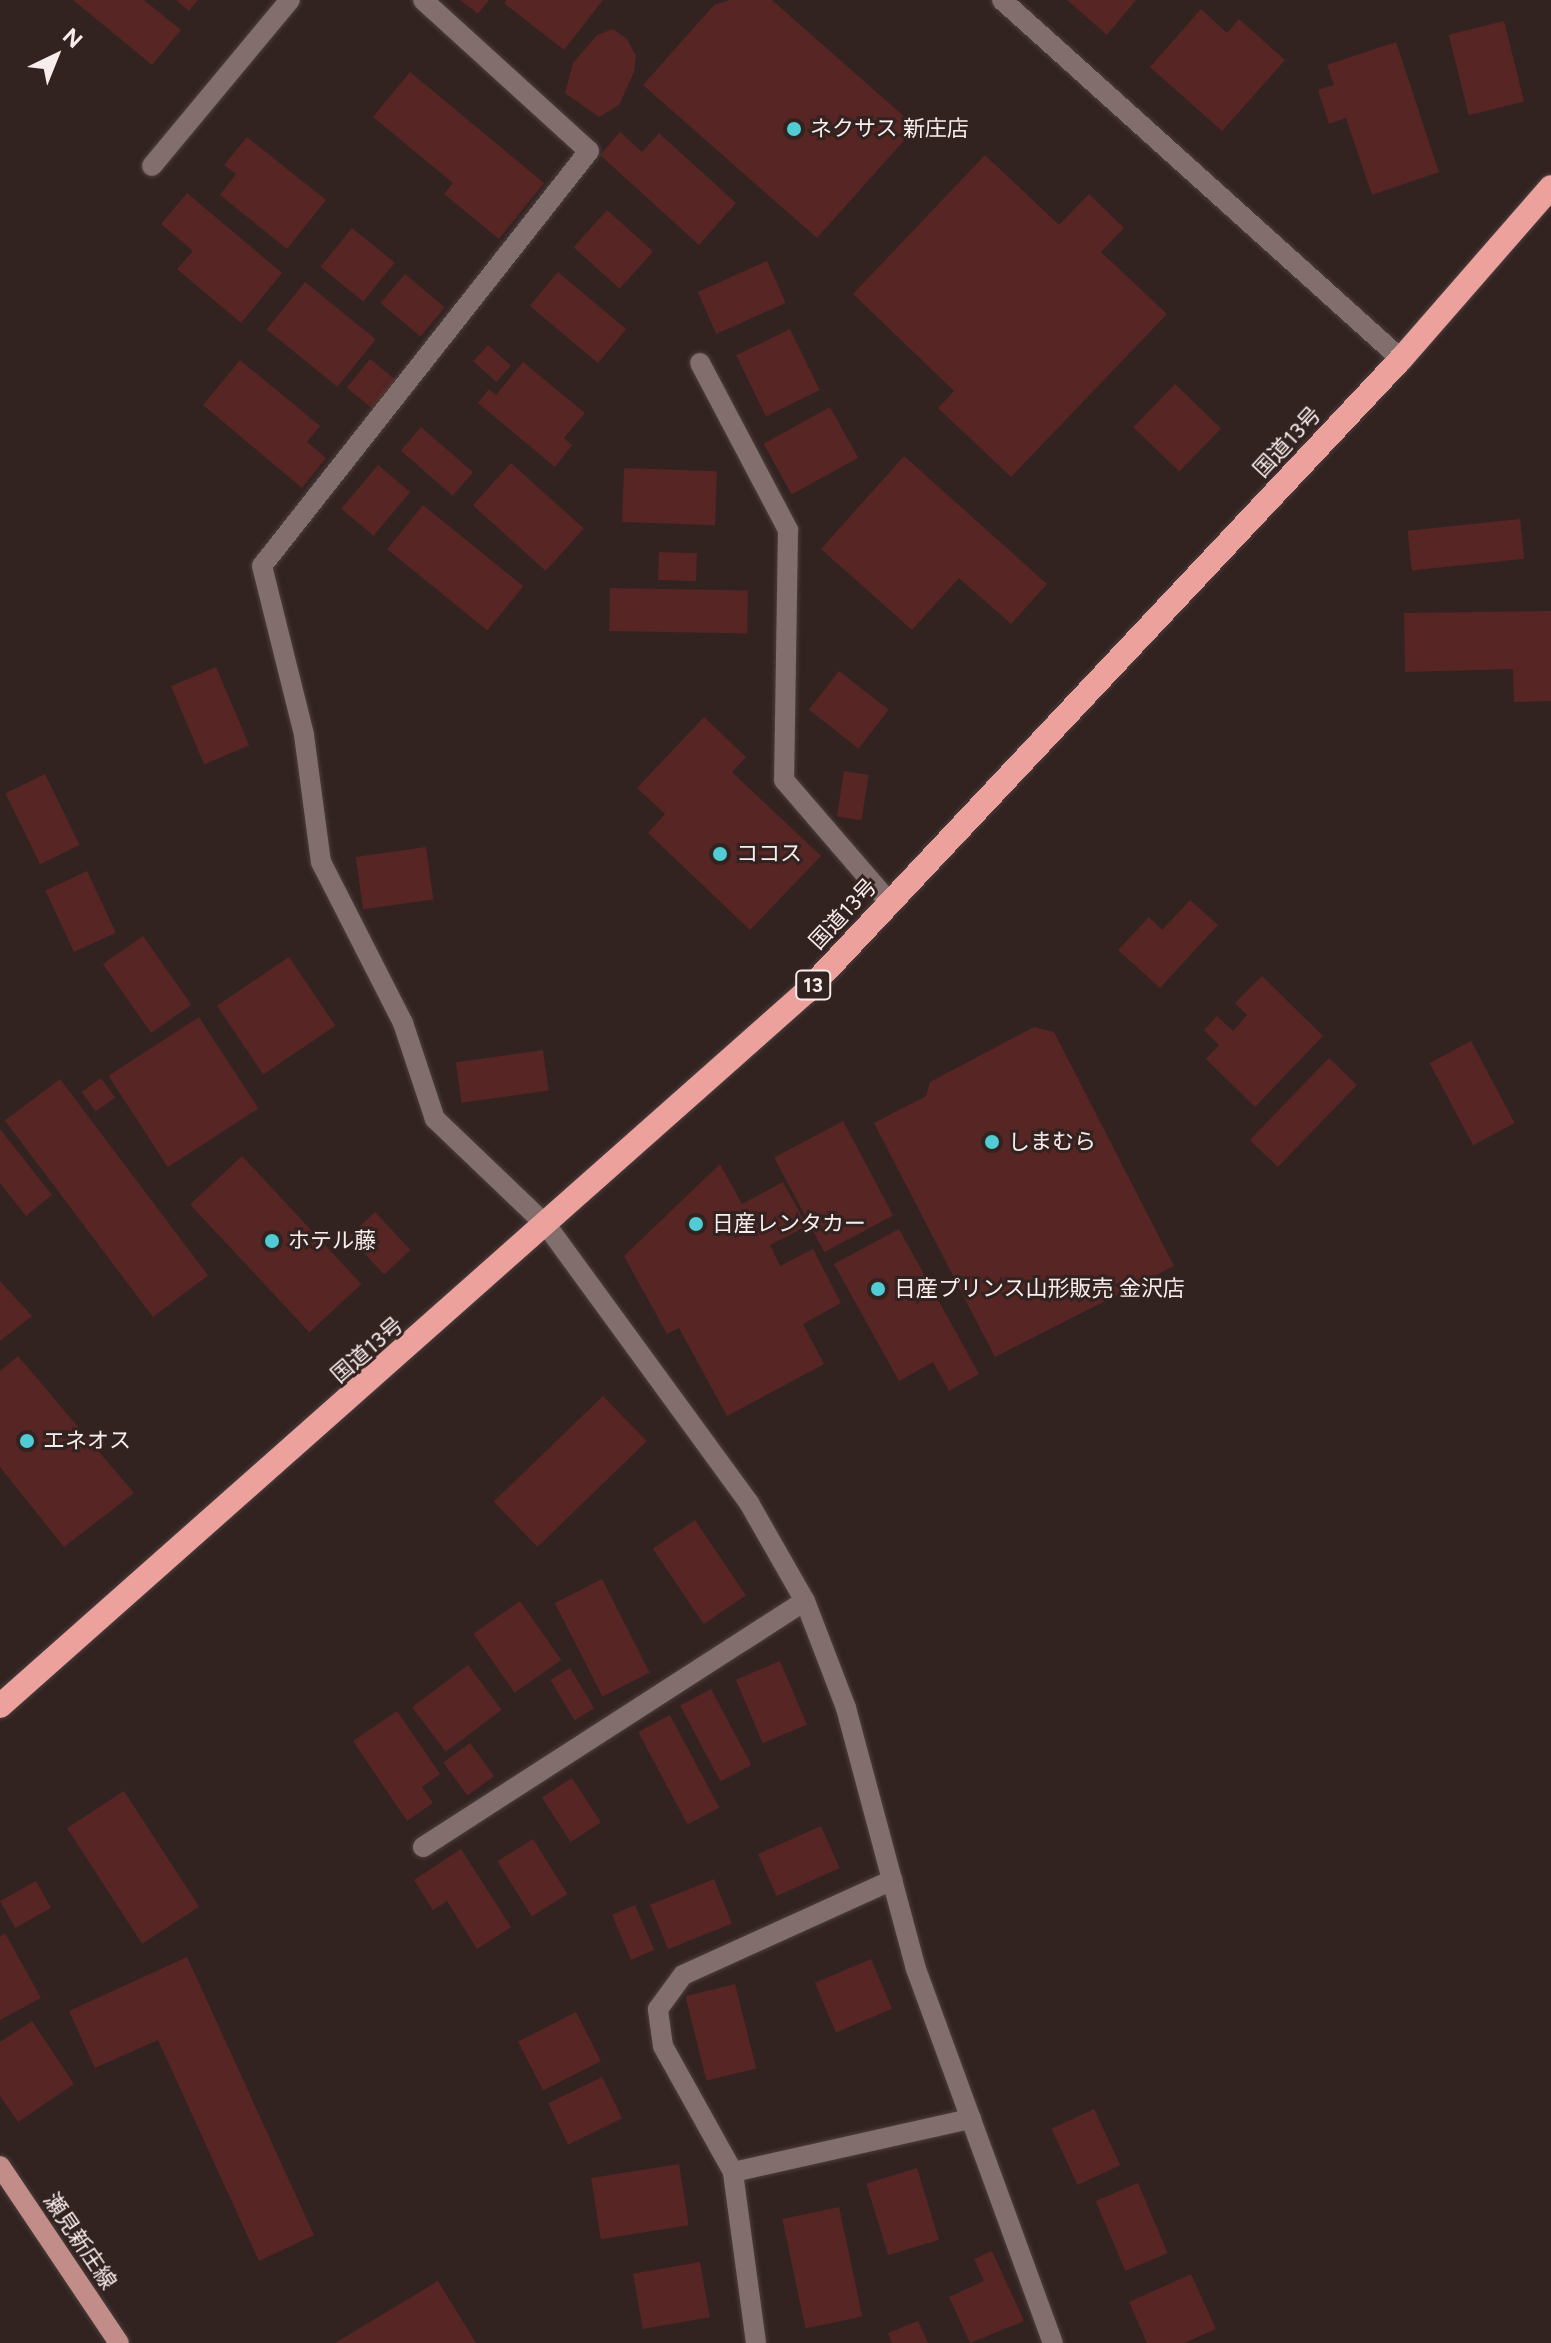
<!DOCTYPE html>
<meta charset="utf-8">
<style>
body{margin:0}
#map{position:relative;width:1551px;height:2343px;overflow:hidden;background:#322321;font-family:Figtree,"Noto Sans JP",sans-serif}
div>[style]{position:absolute}
.building>*{inset:0;background:#562524;transform-origin:0 0}
.roads{filter:drop-shadow(0 0 2px #4b3e3c) drop-shadow(0 0 2px #4b3e3c)}
.minor>*{height:20px;margin:-10px;padding:0 10px;transform-origin:10px;border-radius:10px;background:#826e6d}
.major>*{height:20px;margin:-10px;padding:0 10px;transform-origin:10px;border-radius:10px;background:#c28d89}
.highway>*{height:24px;margin:-12px;padding:0 12px;transform-origin:12px;border-radius:12px;background:#eca19c}
.dots>*{width:22px;height:22px;translate:-50% -50%;box-sizing:border-box;border:4px solid #322321;border-radius:50%}
span{translate:-50% -50%;white-space:nowrap;text-align:center;line-height:1.15;-webkit-text-stroke:6px #322321;paint-order:stroke}
.shield-label span{padding:2px 6px;background:#322321;border:2px solid;border-radius:6px;-webkit-text-stroke-width:0}
.shield-label{font-size:20px;color:#f8edec;font-weight:700}
.poi-label{font-size:22px;color:#f8edec}
.left{translate:0 -50%;text-align:left}
.street-label{font-size:22px;color:#f8edec}
.north{position:absolute;left:16px;top:16px;width:80px;height:80px;-webkit-text-stroke:6px #322321;paint-order:stroke;rotate:43deg;font-size:22px;font-weight:700;line-height:32px;text-align:center;color:#f8edec}
.north::after{content:'';display:block;margin:auto;width:28px;height:36px;background:#f8edec;clip-path:polygon(50% 0,100% 100%,50% 72%,0 100%)}
</style>
<div id="map">
<div class="building">
<i style="clip-path:polygon(73px 0,144px 0,181px 30px,152px 65px)"></i>
<i style="clip-path:polygon(176px 0,198px 0,189px 11px)"></i>
<i style="clip-path:polygon(460px 0,489px 0,478px 14px)"></i>
<i style="clip-path:polygon(506px 0,603px 0,564px 50px,504px 3px)"></i>
<i style="clip-path:polygon(730px 0,772px 0,916px 127px,817px 238px,643px 85px,714px 5px)"></i>
<i style="clip-path:polygon(1067px 0,1136px 0,1107px 35px)"></i>
<i style="clip-path:polygon(1201px 9px,1227px 33px,1239px 19px,1285px 60px,1222px 131px,1150px 67px)"></i>
<i style="left:1504px;top:21px;width:83px;height:57px;rotate:76deg"></i>
<i style="clip-path:polygon(613px 29px,627px 39px,636px 56px,634px 72px,619px 105px,599px 117px,565px 93px,573px 63px,597px 35px)"></i>
<i style="clip-path:polygon(1396px 42px,1439px 172px,1372px 195px,1346px 118px,1329px 124px,1318px 90px,1334px 85px,1327px 65px)"></i>
<i style="clip-path:polygon(410px 72px,544px 183px,499px 239px,444px 194px,453px 183px,373px 117px)"></i>
<i style="clip-path:polygon(620px 132px,642px 152px,659px 133px,736px 203px,699px 245px,600px 155px)"></i>
<i style="clip-path:polygon(247px 137px,326px 200px,287px 249px,220px 195px,236px 174px,224px 165px)"></i>
<i style="clip-path:polygon(985px 155px,1059px 225px,1089px 194px,1124px 228px,1101px 252px,1167px 314px,1011px 477px,938px 408px,954px 391px,853px 294px)"></i>
<i style="clip-path:polygon(187px 193px,282px 273px,241px 323px,177px 269px,193px 251px,161px 224px)"></i>
<i style="left:607px;top:210px;width:62px;height:50px;rotate:42deg"></i>
<i style="left:352px;top:228px;width:55px;height:50px;rotate:39deg"></i>
<i style="left:767px;top:261px;width:46px;height:76px;rotate:66deg"></i>
<i style="left:558px;top:272px;width:89px;height:44px;rotate:40deg"></i>
<i style="left:405px;top:274px;width:52px;height:38px;rotate:40deg"></i>
<i style="left:305px;top:282px;width:91px;height:61px;rotate:39deg"></i>
<i style="left:790px;top:329px;width:68px;height:60px;rotate:64deg"></i>
<i style="left:488px;top:345px;width:31px;height:22px;rotate:42deg"></i>
<i style="left:370px;top:359px;width:33px;height:37px;rotate:39deg"></i>
<i style="clip-path:polygon(240px 360px,320px 426px,307px 442px,326px 458px,302px 488px,203px 405px)"></i>
<i style="clip-path:polygon(523px 362px,585px 413px,564px 438px,572px 445px,555px 467px,478px 403px,489px 389px,496px 395px)"></i>
<i style="left:1175px;top:384px;width:64px;height:60px;rotate:44deg"></i>
<i style="left:830px;top:407px;width:58px;height:76px;rotate:61deg"></i>
<i style="left:421px;top:427px;width:69px;height:31px;rotate:41deg"></i>
<i style="clip-path:polygon(904px 456px,1047px 584px,1011px 624px,959px 578px,912px 630px,821px 549px)"></i>
<i style="left:511px;top:463px;width:98px;height:57px;rotate:42deg"></i>
<i style="left:378px;top:465px;width:42px;height:57px;rotate:40deg"></i>
<i style="left:624px;top:468px;width:93px;height:54px;rotate:2deg"></i>
<i style="left:423px;top:505px;width:129px;height:57px;rotate:39deg"></i>
<i style="left:1520px;top:519px;width:40px;height:113px;rotate:84deg"></i>
<i style="left:659px;top:552px;width:38px;height:28px;rotate:2deg"></i>
<i style="left:610px;top:588px;width:138px;height:43px;rotate:1deg"></i>
<i style="clip-path:polygon(1551px 611px,1551px 701px,1514px 702px,1513px 669px,1405px 672px,1404px 613px)"></i>
<i style="left:216px;top:667px;width:85px;height:49px;rotate:67deg"></i>
<i style="left:839px;top:671px;width:63px;height:49px;rotate:38deg"></i>
<i style="clip-path:polygon(704px 717px,746px 757px,732px 772px,821px 856px,750px 930px,648px 833px,665px 814px,637px 788px)"></i>
<i style="left:844px;top:771px;width:25px;height:46px;rotate:9deg"></i>
<i style="left:45px;top:774px;width:79px;height:44px;rotate:64deg"></i>
<i style="left:426px;top:847px;width:53px;height:71px;rotate:82deg"></i>
<i style="left:87px;top:871px;width:68px;height:46px;rotate:65deg"></i>
<i style="clip-path:polygon(1190px 900px,1218px 925px,1160px 988px,1118px 950px,1149px 917px,1162px 930px)"></i>
<i style="left:143px;top:936px;width:84px;height:49px;rotate:55deg"></i>
<i style="left:289px;top:957px;width:83px;height:87px;rotate:56deg"></i>
<i style="clip-path:polygon(1262px 976px,1323px 1036px,1255px 1107px,1206px 1059px,1219px 1045px,1204px 1030px,1217px 1016px,1233px 1031px,1247px 1015px,1235px 1003px)"></i>
<i style="left:199px;top:1017px;width:109px;height:108px;rotate:57deg"></i>
<i style="clip-path:polygon(1034px 1027px,1054px 1032px,1174px 1266px,995px 1357px,874px 1123px,926px 1096px,930px 1082px)"></i>
<i style="left:1471px;top:1041px;width:93px;height:47px;rotate:62deg"></i>
<i style="left:543px;top:1050px;width:41px;height:88px;rotate:82deg"></i>
<i style="left:1329px;top:1058px;width:39px;height:114px;rotate:44deg"></i>
<i style="left:101px;top:1078px;width:24px;height:24px;rotate:54deg"></i>
<i style="left:60px;top:1079px;width:246px;height:69px;rotate:53deg"></i>
<i style="left:843px;top:1121px;width:107px;height:78px;rotate:62deg"></i>
<i style="clip-path:polygon(0 1129px,52px 1195px,26px 1216px,0 1183px)"></i>
<i style="left:242px;top:1156px;width:175px;height:71px;rotate:47deg"></i>
<i style="clip-path:polygon(720px 1164px,742px 1204px,783px 1182px,807px 1226px,770px 1245px,780px 1266px,813px 1249px,841px 1303px,803px 1324px,824px 1364px,727px 1416px,679px 1328px,667px 1334px,624px 1256px)"></i>
<i style="left:375px;top:1212px;width:52px;height:36px;rotate:47deg"></i>
<i style="clip-path:polygon(899px 1229px,979px 1374px,949px 1391px,933px 1362px,899px 1381px,834px 1264px)"></i>
<i style="clip-path:polygon(0 1281px,32px 1316px,0 1341px)"></i>
<i style="clip-path:polygon(18px 1356px,134px 1493px,64px 1547px,0 1467px,0 1371px)"></i>
<i style="left:603px;top:1396px;width:63px;height:152px;rotate:46deg"></i>
<i style="left:695px;top:1520px;width:91px;height:51px;rotate:56deg"></i>
<i style="left:602px;top:1579px;width:105px;height:53px;rotate:63deg"></i>
<i style="left:520px;top:1601px;width:72px;height:57px;rotate:55deg"></i>
<i style="left:780px;top:1661px;width:69px;height:48px;rotate:67deg"></i>
<i style="left:468px;top:1665px;width:56px;height:70px;rotate:53deg"></i>
<i style="left:570px;top:1668px;width:47px;height:23px;rotate:59deg"></i>
<i style="left:711px;top:1689px;width:86px;height:35px;rotate:62deg"></i>
<i style="clip-path:polygon(397px 1711px,440px 1774px,422px 1787px,433px 1803px,407px 1821px,353px 1741px)"></i>
<i style="left:670px;top:1715px;width:105px;height:36px;rotate:62deg"></i>
<i style="left:470px;top:1743px;width:41px;height:33px;rotate:54deg"></i>
<i style="left:572px;top:1778px;width:53px;height:36px;rotate:57deg"></i>
<i style="left:124px;top:1791px;width:138px;height:68px;rotate:57deg"></i>
<i style="left:821px;top:1826px;width:46px;height:69px;rotate:66deg"></i>
<i style="left:533px;top:1839px;width:65px;height:42px;rotate:58deg"></i>
<i style="clip-path:polygon(461px 1849px,511px 1927px,477px 1949px,447px 1901px,433px 1910px,414px 1880px)"></i>
<i style="left:714px;top:1879px;width:48px;height:69px;rotate:68deg"></i>
<i style="left:36px;top:1881px;width:31px;height:41px;rotate:61deg"></i>
<i style="left:635px;top:1905px;width:49px;height:25px;rotate:67deg"></i>
<i style="clip-path:polygon(5px 1933px,41px 1998px,0 2020px,0 1936px)"></i>
<i style="clip-path:polygon(187px 1957px,314px 2235px,259px 2261px,158px 2040px,95px 2068px,69px 2011px)"></i>
<i style="left:871px;top:1959px;width:54px;height:61px;rotate:67deg"></i>
<i style="left:735px;top:1984px;width:87px;height:51px;rotate:76deg"></i>
<i style="left:576px;top:2012px;width:55px;height:65px;rotate:63deg"></i>
<i style="clip-path:polygon(32px 2021px,74px 2084px,18px 2122px,0 2096px,0 2042px)"></i>
<i style="left:602px;top:2077px;width:46px;height:60px;rotate:64deg"></i>
<i style="left:1094px;top:2109px;width:62px;height:47px;rotate:65deg"></i>
<i style="left:679px;top:2164px;width:62px;height:89px;rotate:81deg"></i>
<i style="left:917px;top:2168px;width:75px;height:53px;rotate:73deg"></i>
<i style="left:1138px;top:2183px;width:76px;height:46px;rotate:67deg"></i>
<i style="left:839px;top:2207px;width:112px;height:58px;rotate:78deg"></i>
<i style="clip-path:polygon(992px 2251px,1024px 2321px,970px 2343px,949px 2297px,984px 2281px,974px 2259px)"></i>
<i style="left:700px;top:2262px;width:56px;height:68px;rotate:80deg"></i>
<i style="clip-path:polygon(1191px 2274px,1216px 2329px,1184px 2343px,1147px 2343px,1129px 2302px)"></i>
<i style="clip-path:polygon(438px 2281px,476px 2343px,335px 2343px)"></i>
<i style="clip-path:polygon(918px 2321px,928px 2343px,892px 2343px,888px 2333px)"></i>
</div>
<div class="roads">
<div class="minor">
<i style="left:423px;top:0;width:224px;rotate:42.3deg"></i>
<i style="left:589px;top:151px;width:528px;rotate:128.24deg"></i>
<i style="left:262px;top:566px;width:174px;rotate:76deg"></i>
<i style="left:304px;top:735px;width:128px;rotate:82.4deg"></i>
<i style="left:321px;top:862px;width:181px;rotate:63deg"></i>
<i style="left:403px;top:1023px;width:101px;rotate:71.6deg"></i>
<i style="left:435px;top:1119px;width:155px;rotate:43.7deg"></i>
<i style="left:547px;top:1226px;width:343px;rotate:53.9deg"></i>
<i style="left:749px;top:1503px;width:113px;rotate:60.3deg"></i>
<i style="left:805px;top:1601px;width:115px;rotate:69deg"></i>
<i style="left:846px;top:1708px;width:270px;rotate:75deg"></i>
<i style="left:916px;top:1969px;width:398px;rotate:69.9deg"></i>
<i style="left:1002px;top:0;width:537px;rotate:41.98deg"></i>
<i style="left:152px;top:166px;width:216px;rotate:-50.3deg"></i>
<i style="left:700px;top:363px;width:189px;rotate:62.2deg"></i>
<i style="left:788px;top:530px;width:250px;rotate:90.9deg"></i>
<i style="left:784px;top:780px;width:161px;rotate:49.3deg"></i>
<i style="left:423px;top:1847px;width:454px;rotate:-32.8deg"></i>
<i style="left:733px;top:2172px;width:244px;rotate:-12.6deg"></i>
<i style="left:756px;top:2343px;width:173px;rotate:-97.7deg"></i>
<i style="left:733px;top:2172px;width:144px;rotate:-119.1deg"></i>
<i style="left:663px;top:2046px;width:37px;rotate:-98deg"></i>
<i style="left:658px;top:2009px;width:42px;rotate:-53.7deg"></i>
<i style="left:683px;top:1975px;width:230px;rotate:-24.4deg"></i>
</div>
<div class="major">
<i style="left:0;top:2166px;width:213px;rotate:56.1deg"></i>
</div>
<div class="highway">
<i style="left:0;top:1706px;width:1078px;rotate:-41.54deg"></i>
<i style="left:807px;top:991px;width:867px;rotate:-46.78deg"></i>
<i style="left:1401px;top:359px;width:228px;rotate:-48.9deg"></i>
</div>
</div>
<div class="dots">
<i style="left:794px;top:129px;background:#51ccd5"></i>
<i style="left:720px;top:854px;background:#51ccd5"></i>
<i style="left:992px;top:1142px;background:#51ccd5"></i>
<i style="left:696px;top:1224px;background:#51ccd5"></i>
<i style="left:272px;top:1241px;background:#51ccd5"></i>
<i style="left:878px;top:1289px;background:#51ccd5"></i>
<i style="left:27px;top:1441px;background:#51ccd5"></i>
</div>
<div class="shield-label">
<span style="left:813px;top:985px">13</span>
</div>
<div class="poi-label">
<span class="left" style="left:810px;top:129px">ネクサス 新庄店</span>
<span class="left" style="left:736px;top:854px">ココス</span>
<span class="left" style="left:1008px;top:1142px">しまむら</span>
<span class="left" style="left:712px;top:1224px">日産レンタカー</span>
<span class="left" style="left:288px;top:1241px">ホテル藤</span>
<span class="left" style="left:894px;top:1289px">日産プリンス山形販売 金沢店</span>
<span class="left" style="left:43px;top:1441px">エネオス</span>
</div>
<div class="street-label">
<span style="left:1287px;top:442px;rotate:-47deg">国道13号</span>
<span style="left:843px;top:914px;rotate:-47deg">国道13号</span>
<span style="left:367px;top:1350px;rotate:-41deg">国道13号</span>
<span style="left:80px;top:2241px;rotate:56deg">瀬見新庄線</span>
</div>
<div class="north">N</div>
</div>
